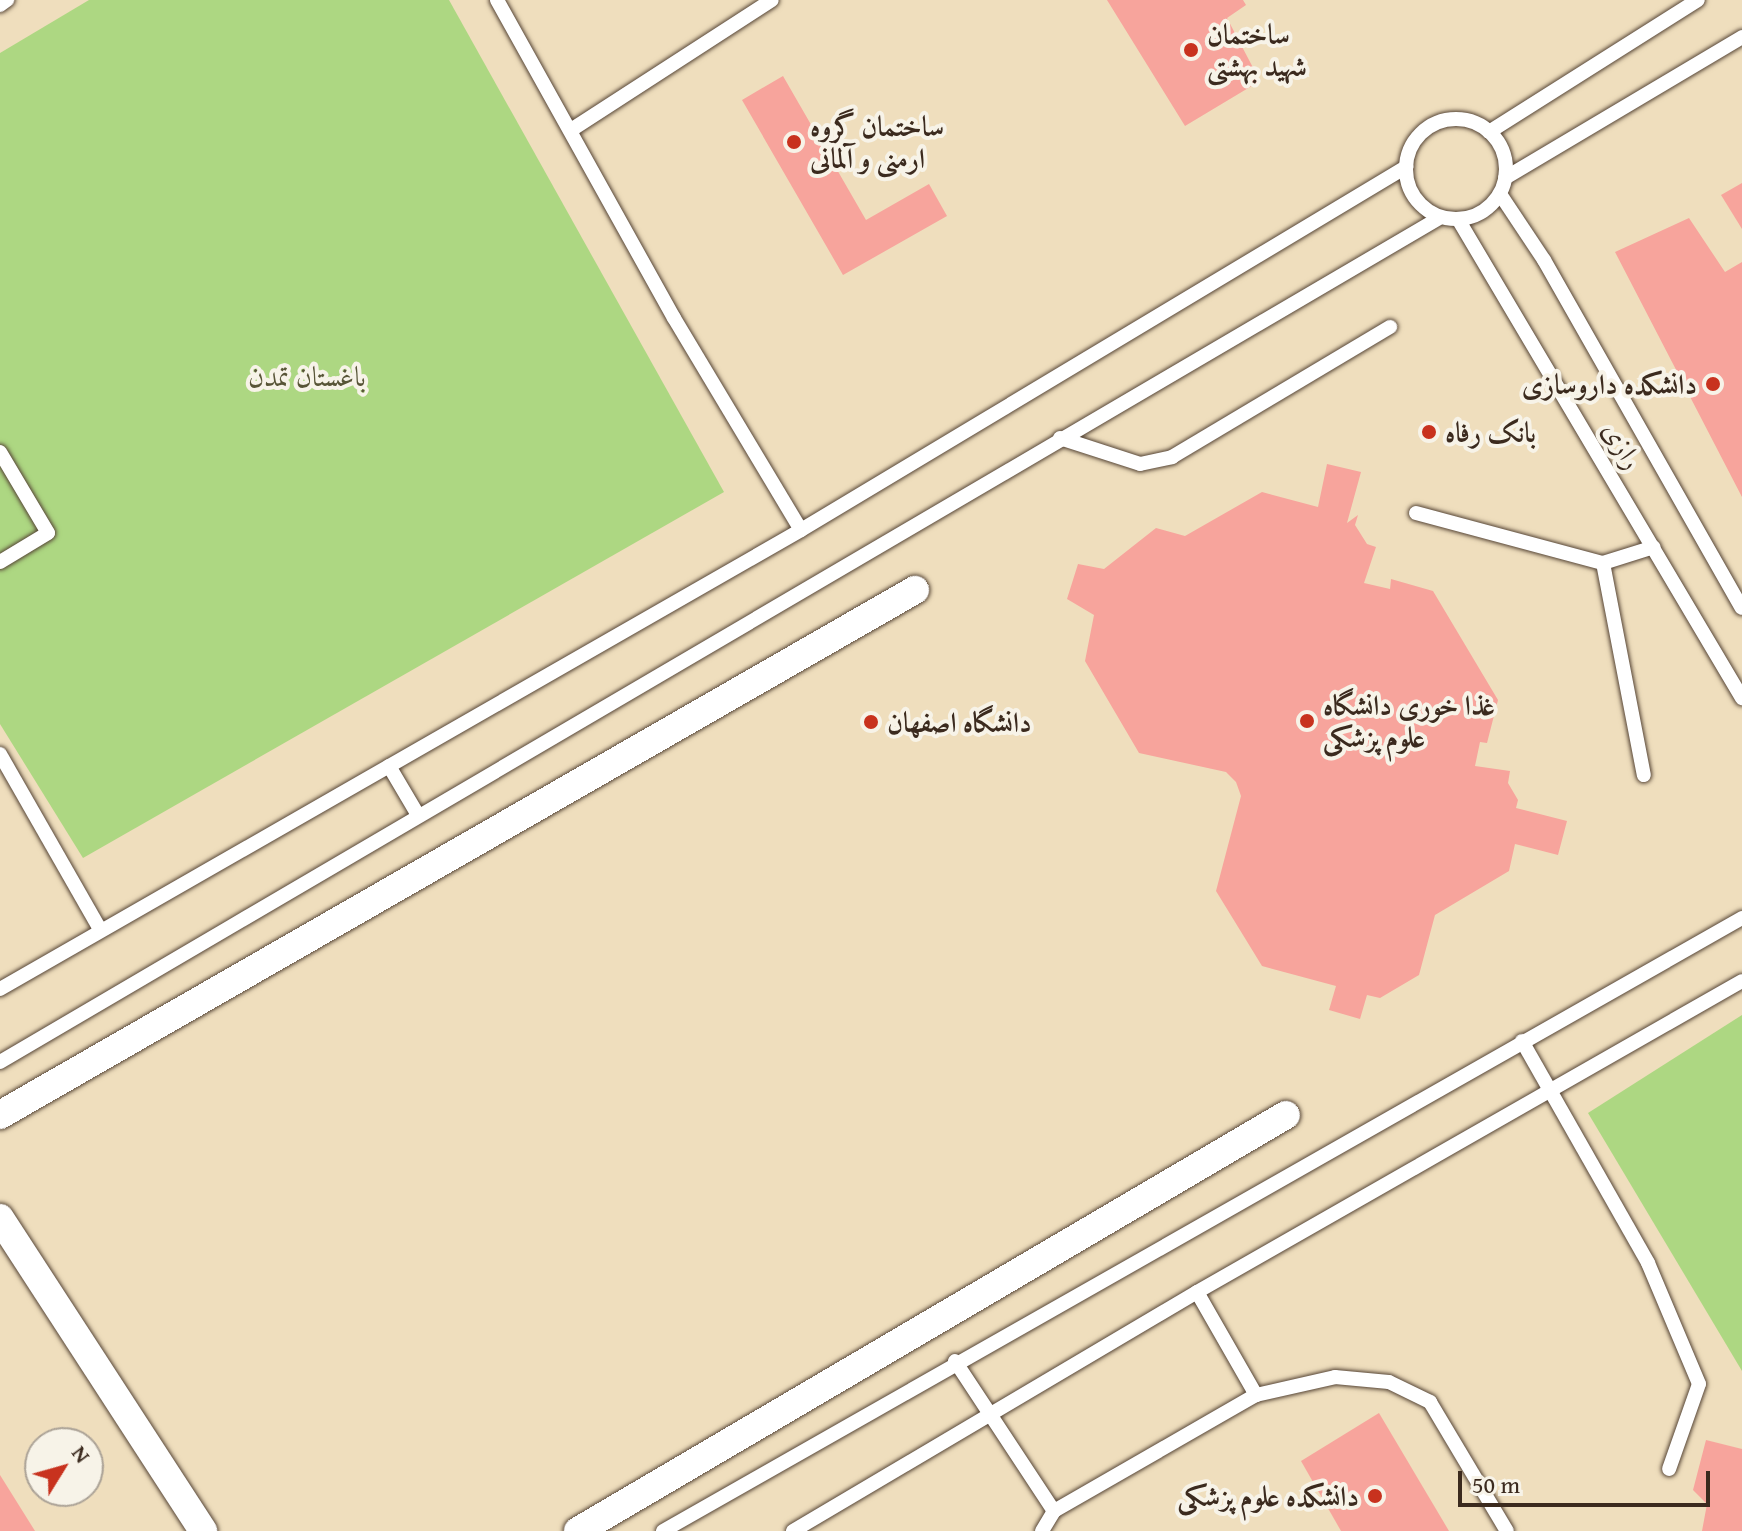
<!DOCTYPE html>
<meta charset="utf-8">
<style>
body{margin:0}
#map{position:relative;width:1742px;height:1531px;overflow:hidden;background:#efdebd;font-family:"Gentium Book Plus",Amiri,serif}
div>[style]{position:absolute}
.green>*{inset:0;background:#add782}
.building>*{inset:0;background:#f7a49c}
.roads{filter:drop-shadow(0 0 2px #564536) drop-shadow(0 0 2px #564536)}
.lane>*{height:14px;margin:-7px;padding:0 7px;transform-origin:7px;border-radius:7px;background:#fff}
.lane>.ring{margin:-7px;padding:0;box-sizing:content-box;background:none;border:14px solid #fff;border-radius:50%}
.street>*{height:28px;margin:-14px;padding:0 14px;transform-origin:14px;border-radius:14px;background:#fff}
.dots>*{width:22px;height:22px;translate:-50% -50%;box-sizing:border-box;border:4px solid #f7f3e8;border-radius:50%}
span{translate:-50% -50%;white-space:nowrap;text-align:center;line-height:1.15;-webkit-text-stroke:8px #f7f3e8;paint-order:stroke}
.poi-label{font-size:28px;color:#3b2a1e;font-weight:700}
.left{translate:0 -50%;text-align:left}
.right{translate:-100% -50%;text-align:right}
.park-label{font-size:28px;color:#585537}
.street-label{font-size:28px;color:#3b2a1e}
.north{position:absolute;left:24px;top:1427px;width:80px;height:80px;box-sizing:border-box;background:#f7f3e8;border:2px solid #aca397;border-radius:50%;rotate:53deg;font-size:22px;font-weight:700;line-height:32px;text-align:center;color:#3b2a1e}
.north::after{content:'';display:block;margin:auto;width:28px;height:36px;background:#c8321e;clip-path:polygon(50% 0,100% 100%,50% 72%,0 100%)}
.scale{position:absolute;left:1458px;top:1471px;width:252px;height:36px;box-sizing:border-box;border:4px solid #3b2a1e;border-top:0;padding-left:10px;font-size:24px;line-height:28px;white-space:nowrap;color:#3b2a1e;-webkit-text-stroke:6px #f7f3e8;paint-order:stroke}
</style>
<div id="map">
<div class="green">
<i style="clip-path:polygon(89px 0,449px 0,724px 492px,83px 858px,0 724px,0 53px)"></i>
<i style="clip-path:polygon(1742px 1015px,1742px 1371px,1588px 1113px)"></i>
</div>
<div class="building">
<i style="clip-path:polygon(1107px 0,1243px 0,1246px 5px,1227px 18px,1260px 81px,1185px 126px)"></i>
<i style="clip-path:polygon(783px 76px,866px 220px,929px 184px,947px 216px,843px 275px,742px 100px)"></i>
<i style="clip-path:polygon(1742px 183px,1742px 229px,1721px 195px)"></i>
<i style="clip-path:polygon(1689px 218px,1725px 272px,1742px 262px,1742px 497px,1615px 252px)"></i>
<i style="clip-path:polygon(1327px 464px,1361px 472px,1347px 523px,1358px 515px,1355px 525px,1367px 544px,1376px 547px,1364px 583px,1390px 589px,1391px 579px,1433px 591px,1498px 700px,1487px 743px,1480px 742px,1475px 766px,1510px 771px,1508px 783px,1518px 800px,1516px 808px,1567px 821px,1558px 855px,1515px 844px,1509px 871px,1435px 915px,1419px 975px,1380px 998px,1367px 995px,1360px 1019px,1329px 1010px,1336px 986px,1262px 966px,1216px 891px,1241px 796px,1236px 782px,1226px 772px,1139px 753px,1085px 661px,1094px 615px,1067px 599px,1078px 564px,1104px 569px,1156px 528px,1185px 536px,1262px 492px,1318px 507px)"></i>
<i style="clip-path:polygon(1379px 1413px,1449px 1531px,1341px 1531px,1301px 1461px)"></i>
<i style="clip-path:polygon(1706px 1440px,1742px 1449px,1742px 1531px,1702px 1531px,1707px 1504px,1693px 1490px)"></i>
<i style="clip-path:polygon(0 1475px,35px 1531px,0 1531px)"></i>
</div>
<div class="roads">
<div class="lane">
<i style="left:497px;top:0;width:364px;rotate:60.9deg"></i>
<i style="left:674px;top:318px;width:247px;rotate:59.1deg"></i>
<i style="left:0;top:5px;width:9px;rotate:-36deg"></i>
<i class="ring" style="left:1406px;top:119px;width:86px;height:86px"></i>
<i style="left:571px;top:130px;width:239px;rotate:-32.9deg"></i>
<i style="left:1489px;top:132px;width:247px;rotate:-32.3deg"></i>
<i style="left:1505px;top:178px;width:276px;rotate:-30.7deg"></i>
<i style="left:1500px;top:194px;width:79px;rotate:56.3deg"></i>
<i style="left:1544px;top:260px;width:400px;rotate:60.4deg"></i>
<i style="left:1458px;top:219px;width:557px;rotate:59.34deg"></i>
<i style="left:1060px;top:438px;width:84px;rotate:18deg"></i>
<i style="left:1140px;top:464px;width:33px;rotate:-12deg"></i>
<i style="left:1172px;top:457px;width:254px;rotate:-30.8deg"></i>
<i style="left:0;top:452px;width:94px;rotate:59.3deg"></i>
<i style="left:48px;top:533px;width:56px;rotate:148.9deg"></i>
<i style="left:1416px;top:513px;width:194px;rotate:15deg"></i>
<i style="left:1603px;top:563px;width:216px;rotate:79.1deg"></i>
<i style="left:1603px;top:563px;width:53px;rotate:-17.4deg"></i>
<i style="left:0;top:754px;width:202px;rotate:60.3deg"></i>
<i style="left:389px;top:766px;width:57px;rotate:59.4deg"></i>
<i style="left:0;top:989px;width:923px;rotate:-29.81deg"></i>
<i style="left:801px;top:530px;width:706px;rotate:-30.96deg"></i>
<i style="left:1522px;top:1041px;width:255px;rotate:60.4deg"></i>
<i style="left:1648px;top:1263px;width:131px;rotate:67.1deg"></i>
<i style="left:1699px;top:1384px;width:90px;rotate:109.4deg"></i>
<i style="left:0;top:1062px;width:1670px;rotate:-30.39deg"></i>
<i style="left:1197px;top:1292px;width:119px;rotate:60.2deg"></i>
<i style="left:1256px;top:1395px;width:81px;rotate:-12.8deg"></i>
<i style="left:1335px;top:1377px;width:54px;rotate:5.3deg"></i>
<i style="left:1389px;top:1382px;width:46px;rotate:26deg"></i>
<i style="left:1430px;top:1402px;width:150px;rotate:59.2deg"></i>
<i style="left:955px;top:1361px;width:180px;rotate:56.6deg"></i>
<i style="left:663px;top:1531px;width:1241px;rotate:-29.6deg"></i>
<i style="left:793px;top:1531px;width:469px;rotate:-30.6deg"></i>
<i style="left:1197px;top:1292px;width:627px;rotate:-29.71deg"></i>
<i style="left:1042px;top:1531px;width:23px;rotate:-59deg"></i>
<i style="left:1054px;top:1511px;width:233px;rotate:-29.9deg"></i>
</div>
<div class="street">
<i style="left:0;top:1115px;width:1055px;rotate:-29.85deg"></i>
<i style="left:0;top:1218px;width:373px;rotate:57deg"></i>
<i style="left:578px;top:1531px;width:821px;rotate:-30.44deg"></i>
</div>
</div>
<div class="dots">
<i style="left:1191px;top:50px;background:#c8321e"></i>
<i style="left:794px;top:142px;background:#c8321e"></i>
<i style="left:1713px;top:384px;background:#c8321e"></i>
<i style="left:1429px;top:432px;background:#c8321e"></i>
<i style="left:1307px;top:721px;background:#c8321e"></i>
<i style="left:871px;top:722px;background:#c8321e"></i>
<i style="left:1375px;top:1496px;background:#c8321e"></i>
</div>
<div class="poi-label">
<span class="left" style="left:1207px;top:50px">ساختمان<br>شهید بهشتی</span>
<span class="left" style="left:810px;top:142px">ساختمان گروه<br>ارمنی و آلمانی</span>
<span class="right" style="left:1697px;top:384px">دانشکده داروسازی</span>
<span class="left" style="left:1445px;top:432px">بانک رفاه</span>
<span class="left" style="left:1323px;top:721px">غذا خوری دانشگاه<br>علوم پزشکی</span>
<span class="left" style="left:887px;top:722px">دانشگاه اصفهان</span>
<span class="right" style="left:1359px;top:1496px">دانشکده علوم پزشکی</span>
</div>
<div class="park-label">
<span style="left:307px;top:376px">باغستان تمدن</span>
</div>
<div class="street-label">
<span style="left:1623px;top:445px;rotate:59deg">رازی</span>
</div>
<div class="north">N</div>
<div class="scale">50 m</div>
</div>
